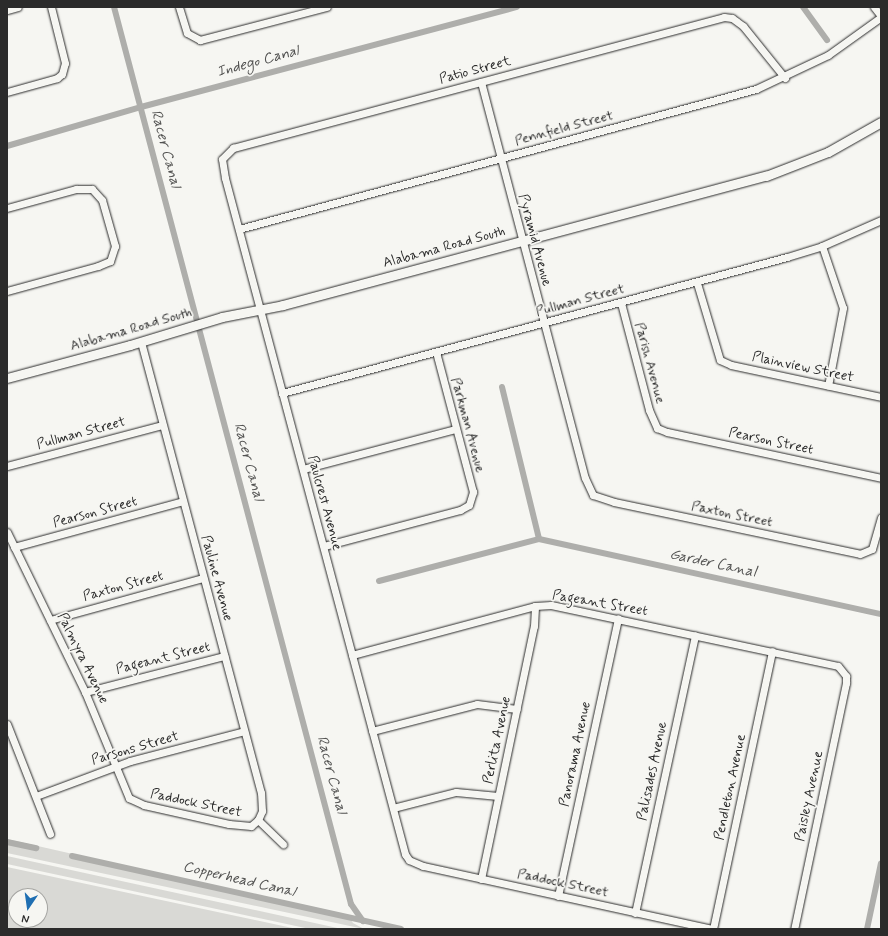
<!DOCTYPE html>
<style>
body{margin:0}
#map{position:relative;width:888px;height:936px;overflow:hidden;background:#f6f6f2;font-family:Mynerve,sans-serif}
div>[style]{position:absolute}
.green>*{inset:0;background:#d9d9d5}
.canal>*{height:6px;margin:-3px;padding:0 3px;transform-origin:3px;border-radius:3px;background:#aeaeab}
.roads{filter:drop-shadow(0 0 1px #2b2b2b) drop-shadow(0 0 1px #2b2b2b)}
.street>*{height:7px;margin:-3.5px;padding:0 3.5px;transform-origin:3.5px;border-radius:3.5px;background:#f6f6f2}
.secondary>*{height:9px;margin:-4.5px;padding:0 4.5px;transform-origin:4.5px;border-radius:4.5px;background:#f6f6f2}
span{translate:-50% -50%;white-space:nowrap;text-align:center;line-height:1.15;-webkit-text-stroke:3.5px #f6f6f2;paint-order:stroke}
.street-label{font-size:14px;color:#2b2b2b}
.water-label{font-size:15px;color:#525251;font-style:italic}
.frame{position:absolute;inset:0;border:8px solid #2b2b2b;pointer-events:none}
.north{position:absolute;left:8px;top:888px;width:40px;height:40px;box-sizing:border-box;background:#f6f6f2;border:1px solid #a5a5a2;border-radius:50%;rotate:193deg;font-size:11px;font-weight:700;line-height:16px;text-align:center;color:#2b2b2b}
.north::after{content:'';display:block;margin:auto;width:14px;height:18px;background:#1f6fb2;clip-path:polygon(50% 0,100% 100%,50% 72%,0 100%)}
</style>
<div id="map">
<div class="green">
<i style="clip-path:polygon(7px 839px,349px 917px,353px 923px,364px 929px,7px 853px)"></i>
<i style="clip-path:polygon(7px 856px,126px 882px,342px 929px,310px 929px,7px 864px)"></i>
<i style="clip-path:polygon(evenodd,7px 867px,297px 929px,7px 929px,7px 867px,16px 896px,40px 896px,40px 920px,16px 920px,16px 896px)"></i>
</div>
<div class="canal">
<i style="left:114px;top:7px;width:928px;rotate:75.2deg"></i>
<i style="left:351px;top:904px;width:21px;rotate:55deg"></i>
<i style="left:803px;top:7px;width:41px;rotate:54deg"></i>
<i style="left:7px;top:146px;width:140px;rotate:-16.2deg"></i>
<i style="left:141px;top:107px;width:389px;rotate:-14.9deg"></i>
<i style="left:502px;top:387px;width:156px;rotate:76.3deg"></i>
<i style="left:379px;top:581px;width:165px;rotate:-14.7deg"></i>
<i style="left:539px;top:539px;width:350px;rotate:12.4deg"></i>
<i style="left:7px;top:842px;width:30px;rotate:12deg"></i>
<i style="left:72px;top:856px;width:337px;rotate:12.5deg"></i>
<i style="left:867px;top:929px;width:67px;rotate:-78deg"></i>
</div>
<div class="roads">
<div class="street">
<i style="left:179px;top:7px;width:27px;rotate:73deg"></i>
<i style="left:187px;top:33px;width:15px;rotate:28deg"></i>
<i style="left:200px;top:40px;width:131px;rotate:-14.6deg"></i>
<i style="left:874px;top:7px;width:11px;rotate:52deg"></i>
<i style="left:7px;top:10px;width:11px;rotate:-15deg"></i>
<i style="left:481px;top:82px;width:409px;rotate:75.3deg"></i>
<i style="left:585px;top:478px;width:19px;rotate:65deg"></i>
<i style="left:593px;top:495px;width:22px;rotate:18deg"></i>
<i style="left:614px;top:502px;width:251px;rotate:11.9deg"></i>
<i style="left:860px;top:554px;width:13px;rotate:-23deg"></i>
<i style="left:872px;top:549px;width:33px;rotate:-74deg"></i>
<i style="left:7px;top:92px;width:52px;rotate:-15.6deg"></i>
<i style="left:57px;top:78px;width:6px;rotate:-39deg"></i>
<i style="left:62px;top:74px;width:11px;rotate:-75deg"></i>
<i style="left:65px;top:63px;width:58px;rotate:-104deg"></i>
<i style="left:7px;top:208px;width:72px;rotate:-15.4deg"></i>
<i style="left:76px;top:189px;width:16px"></i>
<i style="left:92px;top:189px;width:15px;rotate:48deg"></i>
<i style="left:102px;top:200px;width:48px;rotate:74.2deg"></i>
<i style="left:115px;top:246px;width:16px;rotate:108deg"></i>
<i style="left:110px;top:261px;width:13px;rotate:157deg"></i>
<i style="left:98px;top:266px;width:94px;rotate:164.6deg"></i>
<i style="left:239px;top:229px;width:536px;rotate:-15.15deg"></i>
<i style="left:756px;top:89px;width:80px;rotate:-25.3deg"></i>
<i style="left:828px;top:55px;width:65px;rotate:-35.6deg"></i>
<i style="left:822px;top:246px;width:65px;rotate:71.3deg"></i>
<i style="left:843px;top:308px;width:79px;rotate:100.9deg"></i>
<i style="left:697px;top:283px;width:80px;rotate:73.4deg"></i>
<i style="left:720px;top:360px;width:12px;rotate:24deg"></i>
<i style="left:731px;top:365px;width:153px;rotate:12deg"></i>
<i style="left:621px;top:303px;width:111px;rotate:75.3deg"></i>
<i style="left:649px;top:410px;width:20px;rotate:66deg"></i>
<i style="left:657px;top:428px;width:11px;rotate:22deg"></i>
<i style="left:667px;top:432px;width:219px;rotate:12.1deg"></i>
<i style="left:282px;top:393px;width:523px;rotate:-15.07deg"></i>
<i style="left:787px;top:257px;width:37px;rotate:-17deg"></i>
<i style="left:822px;top:246px;width:64px;rotate:-23.8deg"></i>
<i style="left:7px;top:466px;width:160px;rotate:-14.8deg"></i>
<i style="left:303px;top:469px;width:158px;rotate:-14.7deg"></i>
<i style="left:7px;top:532px;width:178px;rotate:64deg"></i>
<i style="left:85px;top:692px;width:115px;rotate:67.5deg"></i>
<i style="left:129px;top:798px;width:17px;rotate:25deg"></i>
<i style="left:144px;top:805px;width:87px;rotate:12.6deg"></i>
<i style="left:229px;top:824px;width:22px;rotate:5deg"></i>
<i style="left:251px;top:826px;width:9px;rotate:-41deg"></i>
<i style="left:258px;top:820px;width:10px;rotate:-66deg"></i>
<i style="left:262px;top:811px;width:18px;rotate:-93deg"></i>
<i style="left:261px;top:793px;width:467px;rotate:-104.9deg"></i>
<i style="left:324px;top:546px;width:141px;rotate:-14.8deg"></i>
<i style="left:460px;top:510px;width:10px;rotate:-29deg"></i>
<i style="left:469px;top:505px;width:14px;rotate:-73deg"></i>
<i style="left:473px;top:492px;width:145px;rotate:-104.8deg"></i>
<i style="left:14px;top:547px;width:175px;rotate:-15.2deg"></i>
<i style="left:50px;top:620px;width:159px;rotate:-15.4deg"></i>
<i style="left:352px;top:655px;width:189px;rotate:-15deg"></i>
<i style="left:535px;top:606px;width:16px;rotate:-4deg"></i>
<i style="left:551px;top:605px;width:293px;rotate:12deg"></i>
<i style="left:838px;top:666px;width:13px;rotate:51deg"></i>
<i style="left:846px;top:676px;width:7px;rotate:90deg"></i>
<i style="left:846px;top:683px;width:251px;rotate:101.9deg"></i>
<i style="left:85px;top:692px;width:144px;rotate:-14.5deg"></i>
<i style="left:7px;top:724px;width:118px;rotate:68.6deg"></i>
<i style="left:372px;top:731px;width:108px;rotate:-14.4deg"></i>
<i style="left:477px;top:704px;width:40px;rotate:7.1deg"></i>
<i style="left:36px;top:796px;width:100px;rotate:-20.4deg"></i>
<i style="left:130px;top:761px;width:118px;rotate:-14.7deg"></i>
<i style="left:393px;top:808px;width:65px;rotate:-14.3deg"></i>
<i style="left:456px;top:792px;width:42px;rotate:5.4deg"></i>
<i style="left:258px;top:820px;width:35px;rotate:44deg"></i>
<i style="left:481px;top:879px;width:258px;rotate:-78.2deg"></i>
<i style="left:534px;top:626px;width:20px;rotate:-87deg"></i>
<i style="left:558px;top:896px;width:284px;rotate:-77.8deg"></i>
<i style="left:635px;top:913px;width:284px;rotate:-77.8deg"></i>
<i style="left:712px;top:929px;width:296px;rotate:-167.7deg"></i>
<i style="left:423px;top:866px;width:15px;rotate:-157deg"></i>
<i style="left:409px;top:860px;width:7px;rotate:-124deg"></i>
<i style="left:405px;top:854px;width:700px;rotate:-104.91deg"></i>
<i style="left:225px;top:178px;width:19px;rotate:-99deg"></i>
<i style="left:222px;top:159px;width:16px;rotate:-45deg"></i>
<i style="left:233px;top:148px;width:508px;rotate:-14.94deg"></i>
<i style="left:724px;top:17px;width:8px;rotate:7deg"></i>
<i style="left:732px;top:18px;width:14px;rotate:36deg"></i>
<i style="left:743px;top:26px;width:67px;rotate:51.1deg"></i>
<i style="left:713px;top:929px;width:284px;rotate:-78deg"></i>
</div>
<div class="secondary">
<i style="left:7px;top:378px;width:127px;rotate:-15deg"></i>
<i style="left:130px;top:345px;width:96px;rotate:-16.9deg"></i>
<i style="left:222px;top:317px;width:62px;rotate:-11.1deg"></i>
<i style="left:283px;top:305px;width:500px;rotate:-15deg"></i>
<i style="left:766px;top:176px;width:66px;rotate:-21.2deg"></i>
<i style="left:828px;top:152px;width:61px;rotate:-29.5deg"></i>
</div>
</div>
<div class="street-label">
<span style="left:475px;top:70px;rotate:-15deg">Patio Street</span>
<span style="left:564px;top:128px;rotate:-15deg">Pennfield Street</span>
<span style="left:535px;top:240px;rotate:75deg">Pyramid Avenue</span>
<span style="left:444px;top:247px;rotate:-15deg">Alabama Road South</span>
<span style="left:580px;top:300px;rotate:-15deg">Pullman Street</span>
<span style="left:131px;top:329px;rotate:-16deg">Alabama Road South</span>
<span style="left:650px;top:363px;rotate:75deg">Parish Avenue</span>
<span style="left:803px;top:367px;rotate:12deg">Plainview Street</span>
<span style="left:468px;top:425px;rotate:75deg">Parkman Avenue</span>
<span style="left:81px;top:433px;rotate:-15deg">Pullman Street</span>
<span style="left:771px;top:441px;rotate:12deg">Pearson Street</span>
<span style="left:325px;top:503px;rotate:75deg">Paulcrest Avenue</span>
<span style="left:95px;top:512px;rotate:-15deg">Pearson Street</span>
<span style="left:732px;top:514px;rotate:12deg">Paxton Street</span>
<span style="left:217px;top:578px;rotate:75deg">Pauline Avenue</span>
<span style="left:123px;top:586px;rotate:-15deg">Paxton Street</span>
<span style="left:600px;top:603px;rotate:10deg">Pageant Street</span>
<span style="left:83px;top:658px;rotate:64deg">Palmyra Avenue</span>
<span style="left:163px;top:658px;rotate:-14deg">Pageant Street</span>
<span style="left:497px;top:740px;rotate:-78deg">Perlita Avenue</span>
<span style="left:135px;top:748px;rotate:-16deg">Parsons Street</span>
<span style="left:575px;top:754px;rotate:-78deg">Panorama Avenue</span>
<span style="left:652px;top:771px;rotate:-78deg">Palisades Avenue</span>
<span style="left:730px;top:787px;rotate:-78deg">Pendleton Avenue</span>
<span style="left:809px;top:796px;rotate:-78deg">Paisley Avenue</span>
<span style="left:196px;top:803px;rotate:12deg">Paddock Street</span>
<span style="left:563px;top:883px;rotate:12deg">Paddock Street</span>
</div>
<div class="water-label">
<span style="left:258px;top:62px;rotate:-15deg">Indego Canal</span>
<span style="left:165px;top:149px;rotate:75deg">Racer Canal</span>
<span style="left:248px;top:462px;rotate:75deg">Racer Canal</span>
<span style="left:713px;top:564px;rotate:12deg">Garder Canal</span>
<span style="left:331px;top:775px;rotate:75deg">Racer Canal</span>
<span style="left:239px;top:880px;rotate:13deg">Copperhead Canal</span>
</div>
<div class="frame"></div>
<div class="north">N</div>
</div>
